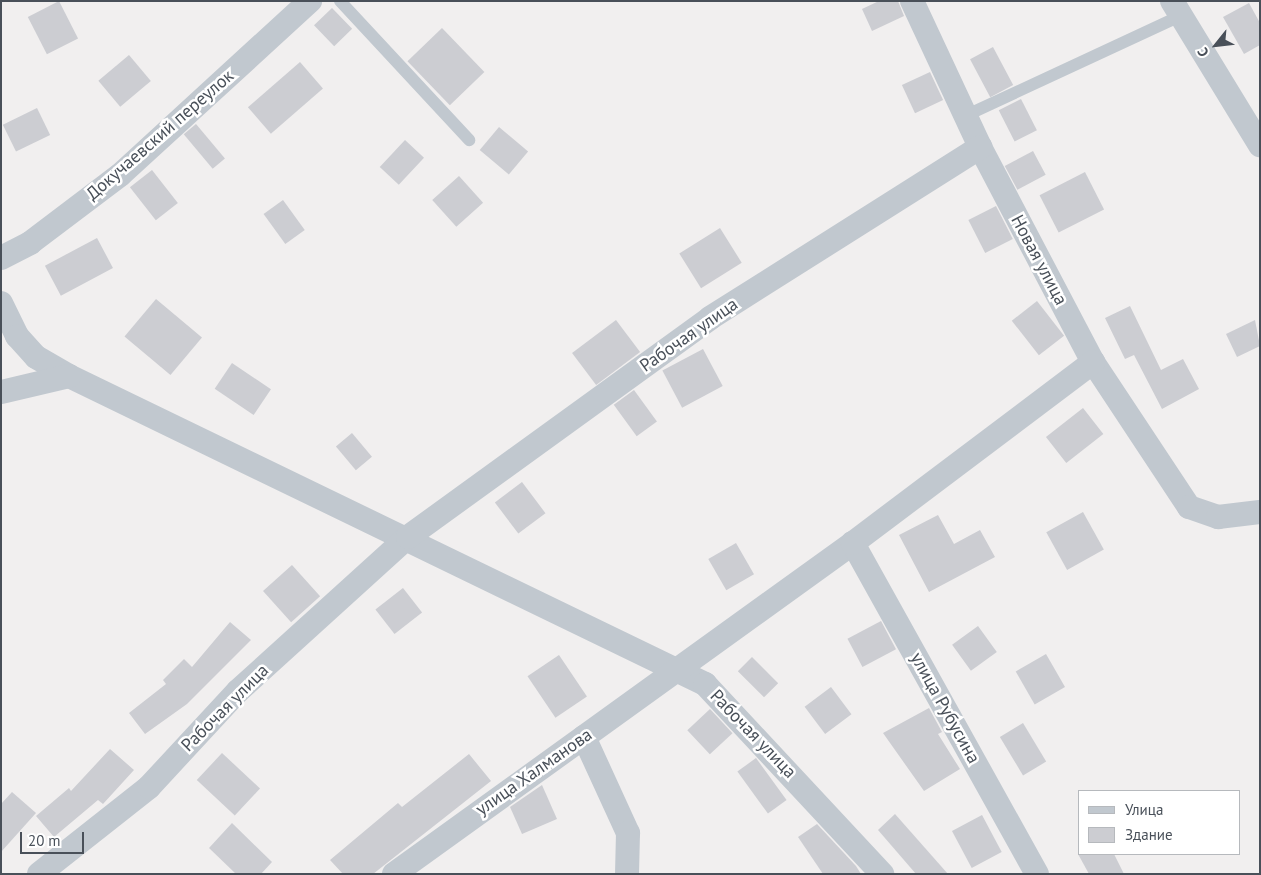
<!DOCTYPE html>
<meta charset="utf-8">
<style>
body{margin:0}
#map{position:relative;width:1261px;height:875px;overflow:hidden;background:#f1efef;font-family:"PT Sans",sans-serif}
div>[style]{position:absolute}
.building>*{inset:0;background:#cccdd2;transform-origin:0 0}
.service>*{height:12px;margin:-6px;padding:0 6px;transform-origin:6px;border-radius:6px;background:#c1c8cf}
.minor>*{height:24px;margin:-12px;padding:0 12px;transform-origin:12px;border-radius:12px;background:#c1c8cf}
span{translate:-50% -50%;white-space:nowrap;text-align:center;line-height:1.15;-webkit-text-stroke:5px #fff;paint-order:stroke}
.street-label{font-size:18px;color:#495059}
.frame{position:absolute;inset:0;border:2px solid #495059;pointer-events:none}
.legend{position:absolute;left:1078px;top:790px;width:162px;height:65px;box-sizing:border-box;background:#fff;border:1px solid #b6b9bd;margin:0;padding:6px 9px;list-style:none;font-size:15px;color:#495059}
.legend li{display:flex;align-items:center;gap:10px;height:25px}
.legend b{width:25px;border:1px solid #b6b9bd}
.north{position:absolute;left:1191px;top:20px;width:50px;height:50px;-webkit-text-stroke:4px #fff;paint-order:stroke;rotate:241deg;font-size:14px;font-weight:700;line-height:20px;text-align:center;color:#495059}
.north::after{content:'';display:block;margin:auto;width:18px;height:22px;background:#495059;clip-path:polygon(50% 0,100% 100%,50% 72%,0 100%)}
.scale{position:absolute;left:20px;top:832px;width:64px;height:22px;box-sizing:border-box;border:2px solid #495059;border-top:0;padding-left:6px;font-size:15px;line-height:18px;white-space:nowrap;color:#495059;-webkit-text-stroke:4px #fff;paint-order:stroke}
</style>
<div id="map">
<div class="building">
<i style="left:59px;top:1px;width:42px;height:35px;rotate:63deg"></i>
<i style="clip-path:polygon(879px 1px,898px 1px,904px 16px,872px 31px,862px 9px)"></i>
<i style="clip-path:polygon(1249px 3px,1260px 23px,1260px 45px,1244px 54px,1223px 17px)"></i>
<i style="left:332px;top:8px;width:29px;height:25px;rotate:46deg"></i>
<i style="left:442px;top:28px;width:61px;height:48px;rotate:46deg"></i>
<i style="left:993px;top:47px;width:43px;height:26px;rotate:62deg"></i>
<i style="left:129px;top:55px;width:34px;height:40px;rotate:50deg"></i>
<i style="left:300px;top:62px;width:35px;height:69px;rotate:49deg"></i>
<i style="left:930px;top:72px;width:31px;height:31px;rotate:65deg"></i>
<i style="left:1021px;top:99px;width:35px;height:25px;rotate:63deg"></i>
<i style="left:37px;top:108px;width:30px;height:38px;rotate:64deg"></i>
<i style="left:196px;top:124px;width:45px;height:16px;rotate:50deg"></i>
<i style="left:499px;top:127px;width:38px;height:30px;rotate:40deg"></i>
<i style="left:405px;top:140px;width:26px;height:37px;rotate:43deg"></i>
<i style="left:1033px;top:151px;width:27px;height:32px;rotate:62deg"></i>
<i style="left:152px;top:170px;width:42px;height:28px;rotate:52deg"></i>
<i style="left:1085px;top:172px;width:42px;height:51px;rotate:63deg"></i>
<i style="left:459px;top:176px;width:36px;height:36px;rotate:48deg"></i>
<i style="left:283px;top:200px;width:37px;height:24px;rotate:54deg"></i>
<i style="left:996px;top:206px;width:37px;height:31px;rotate:63deg"></i>
<i style="left:720px;top:228px;width:41px;height:48px;rotate:58deg"></i>
<i style="left:97px;top:238px;width:34px;height:59px;rotate:62deg"></i>
<i style="left:156px;top:299px;width:60px;height:49px;rotate:40deg"></i>
<i style="left:1037px;top:301px;width:44px;height:32px;rotate:52deg"></i>
<i style="clip-path:polygon(1130px 306px,1161px 370px,1183px 359px,1199px 389px,1162px 409px,1134px 355px,1125px 359px,1105px 318px)"></i>
<i style="left:616px;top:320px;width:40px;height:55px;rotate:53deg"></i>
<i style="clip-path:polygon(1255px 320px,1260px 346px,1237px 357px,1226px 334px)"></i>
<i style="left:703px;top:349px;width:42px;height:46px;rotate:62deg"></i>
<i style="left:232px;top:363px;width:47px;height:31px;rotate:34deg"></i>
<i style="left:634px;top:390px;width:39px;height:25px;rotate:54deg"></i>
<i style="left:1083px;top:408px;width:33px;height:47px;rotate:52deg"></i>
<i style="left:352px;top:433px;width:31px;height:21px;rotate:50deg"></i>
<i style="left:522px;top:482px;width:39px;height:34px;rotate:53deg"></i>
<i style="left:1083px;top:512px;width:43px;height:42px;rotate:61deg"></i>
<i style="clip-path:polygon(938px 515px,954px 544px,980px 530px,995px 557px,929px 592px,899px 535px)"></i>
<i style="left:736px;top:543px;width:36px;height:32px;rotate:60deg"></i>
<i style="left:292px;top:565px;width:42px;height:39px;rotate:48deg"></i>
<i style="left:403px;top:588px;width:31px;height:35px;rotate:52deg"></i>
<i style="left:881px;top:621px;width:32px;height:38px;rotate:62deg"></i>
<i style="clip-path:polygon(230px 622px,251px 640px,187px 704px,145px 734px,129px 713px,166px 684px,163px 680px,184px 659px,192px 667px)"></i>
<i style="left:978px;top:626px;width:32px;height:32px;rotate:54deg"></i>
<i style="left:1046px;top:654px;width:38px;height:35px;rotate:60deg"></i>
<i style="left:559px;top:655px;width:50px;height:38px;rotate:56deg"></i>
<i style="left:752px;top:657px;width:37px;height:20px;rotate:45deg"></i>
<i style="left:831px;top:687px;width:34px;height:33px;rotate:53deg"></i>
<i style="clip-path:polygon(929px 708px,942px 732px,938px 734px,960px 769px,924px 791px,883px 733px)"></i>
<i style="left:710px;top:709px;width:33px;height:31px;rotate:47deg"></i>
<i style="left:1023px;top:723px;width:45px;height:27px;rotate:59deg"></i>
<i style="clip-path:polygon(110px 749px,134px 770px,103px 804px,98px 800px,54px 837px,36px 816px,69px 788px,71px 791px)"></i>
<i style="left:222px;top:753px;width:52px;height:37px;rotate:43deg"></i>
<i style="clip-path:polygon(469px 754px,491px 781px,373px 874px,343px 874px,330px 860px,398px 803px,402px 807px)"></i>
<i style="left:756px;top:758px;width:52px;height:23px;rotate:54deg"></i>
<i style="clip-path:polygon(542px 785px,557px 819px,522px 834px,510px 807px)"></i>
<i style="clip-path:polygon(12px 792px,36px 813px,1px 852px,1px 804px)"></i>
<i style="clip-path:polygon(895px 814px,948px 874px,916px 874px,878px 830px)"></i>
<i style="left:982px;top:815px;width:42px;height:34px;rotate:62deg"></i>
<i style="clip-path:polygon(232px 823px,272px 862px,261px 874px,236px 874px,209px 848px)"></i>
<i style="clip-path:polygon(817px 824px,856px 866px,861px 874px,823px 874px,798px 837px)"></i>
<i style="clip-path:polygon(1078px 854px,1114px 854px,1124px 874px,1089px 874px)"></i>
</div>
<div class="service">
<i style="left:340px;top:1px;width:190px;rotate:47.1deg"></i>
<i style="left:967px;top:115px;width:235px;rotate:-24.9deg"></i>
</div>
<div class="minor">
<i style="left:912px;top:1px;width:161px;rotate:65deg"></i>
<i style="left:980px;top:147px;width:243px;rotate:62.3deg"></i>
<i style="left:1093px;top:362px;width:174px;rotate:56.5deg"></i>
<i style="left:1189px;top:507px;width:31px;rotate:19deg"></i>
<i style="left:1218px;top:517px;width:42px;rotate:-6.8deg"></i>
<i style="left:1172px;top:1px;width:169px;rotate:58.6deg"></i>
<i style="left:1px;top:258px;width:33px;rotate:-27deg"></i>
<i style="left:30px;top:243px;width:113px;rotate:-37.1deg"></i>
<i style="left:120px;top:175px;width:258px;rotate:-42.5deg"></i>
<i style="left:1px;top:303px;width:37px;rotate:64deg"></i>
<i style="left:17px;top:336px;width:28px;rotate:48deg"></i>
<i style="left:36px;top:357px;width:38px;rotate:30deg"></i>
<i style="left:69px;top:376px;width:707px;rotate:25.84deg"></i>
<i style="left:705px;top:684px;width:260px;rotate:47deg"></i>
<i style="left:1px;top:392px;width:70px;rotate:-13.2deg"></i>
<i style="left:584px;top:737px;width:106px;rotate:65.4deg"></i>
<i style="left:628px;top:833px;width:41px;rotate:91.4deg"></i>
<i style="left:39px;top:874px;width:140px;rotate:-38.3deg"></i>
<i style="left:149px;top:787px;width:131px;rotate:-47.2deg"></i>
<i style="left:238px;top:691px;width:229px;rotate:-42.2deg"></i>
<i style="left:408px;top:537px;width:373px;rotate:-35.9deg"></i>
<i style="left:710px;top:318px;width:320px;rotate:-32.3deg"></i>
<i style="left:394px;top:874px;width:566px;rotate:-35.8deg"></i>
<i style="left:1037px;top:874px;width:379px;rotate:-119.1deg"></i>
<i style="left:853px;top:543px;width:301px;rotate:-37deg"></i>
</div>
<div class="street-label">
<span style="left:160px;top:135px;rotate:-41deg">Докучаевский переулок</span>
<span style="left:1039px;top:260px;rotate:62deg">Новая улица</span>
<span style="left:689px;top:335px;rotate:-35deg">Рабочая улица</span>
<span style="left:225px;top:708px;rotate:-45deg">Рабочая улица</span>
<span style="left:945px;top:708px;rotate:61deg">улица Рубусина</span>
<span style="left:753px;top:734px;rotate:46deg">Рабочая улица</span>
<span style="left:534px;top:772px;rotate:-35deg">улица Халманова</span>
</div>
<div class="frame"></div>
<ul class="legend">
<li><b style="height:6px;background:#c1c8cf"></b>Улица</li>
<li><b style="height:14px;background:#cccdd2"></b>Здание</li>
</ul>
<div class="north">С</div>
<div class="scale">20 m</div>
</div>
